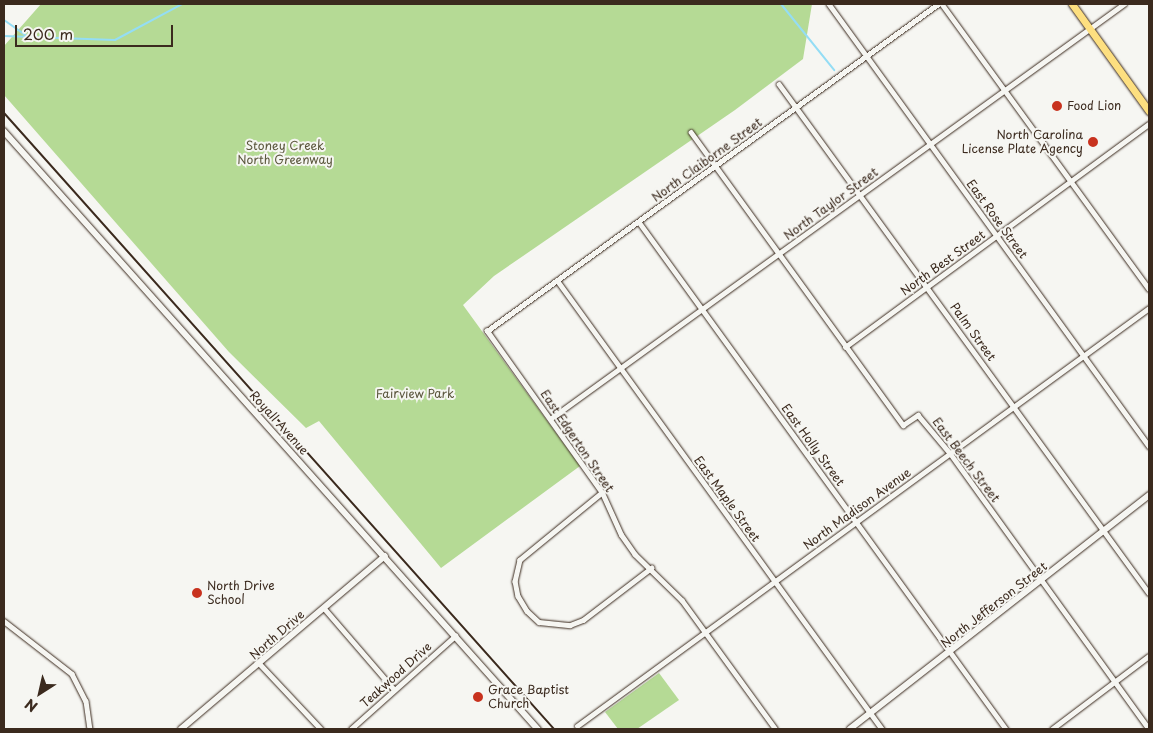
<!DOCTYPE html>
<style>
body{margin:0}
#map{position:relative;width:1153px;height:733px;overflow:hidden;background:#f6f6f2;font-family:"Playpen Sans",sans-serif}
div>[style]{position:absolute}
.green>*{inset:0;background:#b5da95}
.stream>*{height:2px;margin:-1px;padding:0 1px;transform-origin:1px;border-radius:1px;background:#94ddf5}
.roads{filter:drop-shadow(0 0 1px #3b2a1e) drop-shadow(0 0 1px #3b2a1e)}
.minor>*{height:4.5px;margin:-2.25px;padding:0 2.25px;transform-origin:2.25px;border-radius:2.25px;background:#f6f6f2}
.tertiary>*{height:5.5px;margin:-2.75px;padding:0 2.75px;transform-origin:2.75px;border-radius:2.75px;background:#f6f6f2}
.primary>*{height:7px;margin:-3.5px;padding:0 3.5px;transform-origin:3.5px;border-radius:3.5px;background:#fddf80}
.rail>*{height:2px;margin:-1px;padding:0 1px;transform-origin:1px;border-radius:1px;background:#3b2a1e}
.dots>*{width:14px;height:14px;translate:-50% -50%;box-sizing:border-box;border:2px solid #f6f6f2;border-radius:50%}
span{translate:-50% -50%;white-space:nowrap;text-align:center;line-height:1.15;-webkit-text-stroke:4px #f6f6f2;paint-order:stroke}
.poi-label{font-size:12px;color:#3b2a1e}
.left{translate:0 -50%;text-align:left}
.right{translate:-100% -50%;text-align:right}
.park-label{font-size:12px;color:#5a563c}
.street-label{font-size:12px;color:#3b2a1e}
.frame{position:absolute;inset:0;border:5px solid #3b2a1e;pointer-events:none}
.north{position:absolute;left:15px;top:668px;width:50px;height:50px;-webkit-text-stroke:4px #f6f6f2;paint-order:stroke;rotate:215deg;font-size:14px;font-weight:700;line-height:20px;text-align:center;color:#3b2a1e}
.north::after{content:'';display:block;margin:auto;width:18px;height:22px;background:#3b2a1e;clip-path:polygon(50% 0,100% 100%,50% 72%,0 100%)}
.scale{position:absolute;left:15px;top:25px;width:158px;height:22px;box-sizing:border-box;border:2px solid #3b2a1e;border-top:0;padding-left:6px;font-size:15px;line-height:18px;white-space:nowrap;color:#3b2a1e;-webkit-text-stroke:4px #f6f6f2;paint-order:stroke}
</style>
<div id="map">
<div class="green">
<i style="clip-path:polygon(41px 4px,812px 4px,803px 59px,735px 110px,494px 276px,463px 305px,580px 466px,441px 568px,319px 421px,306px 428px,229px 352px,4px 95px,4px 46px)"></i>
<i style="clip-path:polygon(659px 673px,679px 700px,637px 729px,618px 729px,605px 712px)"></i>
</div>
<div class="stream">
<i style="left:781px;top:4px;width:85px;rotate:51.2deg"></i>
<i style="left:4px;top:20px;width:28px;rotate:35deg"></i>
<i style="left:4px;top:36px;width:111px;rotate:2.1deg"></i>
<i style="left:115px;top:40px;width:76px;rotate:-28.2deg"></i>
</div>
<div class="roads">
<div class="minor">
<i style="left:829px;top:4px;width:546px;rotate:54.1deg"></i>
<i style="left:942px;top:4px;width:352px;rotate:54deg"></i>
<i style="left:779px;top:84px;width:629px;rotate:53.99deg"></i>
<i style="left:691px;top:132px;width:362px;rotate:54.1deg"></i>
<i style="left:903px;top:425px;width:18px;rotate:-34deg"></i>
<i style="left:918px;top:415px;width:50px;rotate:49.9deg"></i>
<i style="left:950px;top:453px;width:340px;rotate:54.2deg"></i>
<i style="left:639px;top:222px;width:626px;rotate:54.1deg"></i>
<i style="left:557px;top:280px;width:554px;rotate:54.1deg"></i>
<i style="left:845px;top:347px;width:377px;rotate:-36.3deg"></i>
<i style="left:550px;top:419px;width:708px;rotate:-35.87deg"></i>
<i style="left:602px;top:493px;width:106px;rotate:140.7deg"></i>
<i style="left:520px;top:560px;width:22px;rotate:103deg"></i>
<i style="left:515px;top:581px;width:15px;rotate:79deg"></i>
<i style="left:518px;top:596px;width:17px;rotate:59deg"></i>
<i style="left:527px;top:611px;width:16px;rotate:43deg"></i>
<i style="left:539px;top:622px;width:31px;rotate:6deg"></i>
<i style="left:570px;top:625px;width:14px;rotate:-21deg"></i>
<i style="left:583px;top:620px;width:86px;rotate:-37.4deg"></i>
<i style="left:324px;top:608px;width:107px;rotate:49.2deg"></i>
<i style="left:4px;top:621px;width:86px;rotate:37.9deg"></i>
<i style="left:72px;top:674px;width:30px;rotate:63deg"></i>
<i style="left:86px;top:701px;width:28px;rotate:82deg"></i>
<i style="left:260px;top:664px;width:89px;rotate:46.8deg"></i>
<i style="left:577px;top:726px;width:708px;rotate:-36.16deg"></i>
<i style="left:351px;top:729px;width:140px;rotate:-41.8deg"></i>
<i style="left:775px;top:729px;width:158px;rotate:-126deg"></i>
<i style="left:682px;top:601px;width:66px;rotate:-135.6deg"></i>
<i style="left:635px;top:555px;width:24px;rotate:-125deg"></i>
<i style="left:621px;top:535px;width:46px;rotate:-114.3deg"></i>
<i style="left:602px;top:493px;width:199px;rotate:-125.4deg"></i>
<i style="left:487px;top:331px;width:557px;rotate:-35.94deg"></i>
<i style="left:1052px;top:729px;width:121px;rotate:-37deg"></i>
</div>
<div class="tertiary">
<i style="left:4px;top:131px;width:802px;rotate:48.24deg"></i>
<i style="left:181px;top:729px;width:267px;rotate:-40.3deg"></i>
<i style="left:850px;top:729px;width:380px;rotate:-38deg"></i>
</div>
<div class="primary">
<i style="left:1072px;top:4px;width:132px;rotate:54.3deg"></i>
</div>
</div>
<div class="rail">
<i style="left:4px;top:113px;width:826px;rotate:48.24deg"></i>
</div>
<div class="dots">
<i style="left:1057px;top:106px;background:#c8321e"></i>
<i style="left:1093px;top:142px;background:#c8321e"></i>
<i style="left:197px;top:593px;background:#c8321e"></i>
<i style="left:478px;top:697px;background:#c8321e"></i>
</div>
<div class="poi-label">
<span class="left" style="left:1067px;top:106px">Food Lion</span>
<span class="right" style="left:1083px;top:142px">North Carolina<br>License Plate Agency</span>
<span class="left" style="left:207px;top:593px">North Drive<br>School</span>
<span class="left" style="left:488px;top:697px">Grace Baptist<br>Church</span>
</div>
<div class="park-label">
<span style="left:285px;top:153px">Stoney Creek<br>North Greenway</span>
<span style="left:415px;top:394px">Fairview Park</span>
</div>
<div class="street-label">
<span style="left:707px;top:160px;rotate:-36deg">North Claiborne Street</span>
<span style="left:831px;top:204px;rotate:-36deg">North Taylor Street</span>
<span style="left:997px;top:219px;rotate:54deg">East Rose Street</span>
<span style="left:943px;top:263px;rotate:-36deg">North Best Street</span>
<span style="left:973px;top:332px;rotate:54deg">Palm Street</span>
<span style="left:279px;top:423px;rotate:48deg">Royall Avenue</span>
<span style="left:577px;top:441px;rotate:56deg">East Edgerton Street</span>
<span style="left:813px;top:445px;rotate:54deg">East Holly Street</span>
<span style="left:966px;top:460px;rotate:53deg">East Beech Street</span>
<span style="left:727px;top:499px;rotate:54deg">East Maple Street</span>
<span style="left:857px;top:509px;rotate:-36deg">North Madison Avenue</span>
<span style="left:994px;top:605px;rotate:-38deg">North Jefferson Street</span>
<span style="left:277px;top:635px;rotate:-41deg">North Drive</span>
<span style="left:396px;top:675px;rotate:-42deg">Teakwood Drive</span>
</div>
<div class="frame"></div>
<div class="north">N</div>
<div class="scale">200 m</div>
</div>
